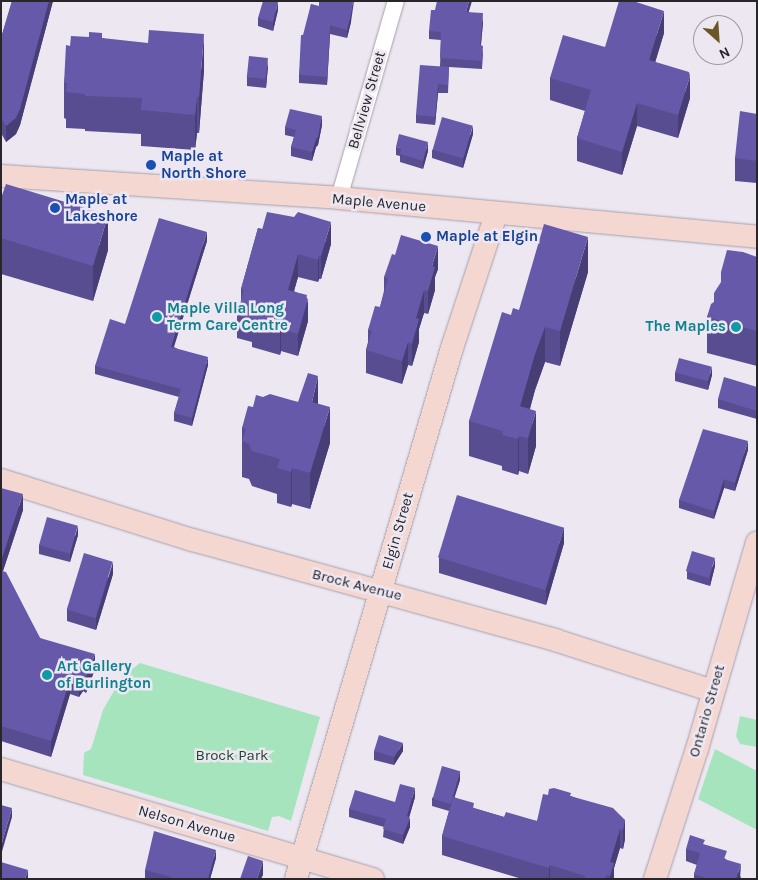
<!DOCTYPE html>
<style>
body{margin:0}
#map{position:relative;width:758px;height:880px;overflow:hidden;background:#ede7f2;font-family:Karla,sans-serif}
div>[style]{position:absolute}
.green>*{inset:0;background:#a5e4bc}
.roads{filter:drop-shadow(0 0 1px #a59faa) drop-shadow(0 0 1px #a59faa)}
.street>*{height:16px;margin:-8px;padding:0 8px;transform-origin:8px;border-radius:8px;background:#fff}
.secondary>*{height:22px;margin:-11px;padding:0 11px;transform-origin:11px;border-radius:11px;background:#f5d7d2}
.wall>*{inset:0;background:#594d91}
.shaded-wall>*{inset:0;background:#483e76}
.building>*{inset:0;background:#6759a9;transform-origin:0 0}
.dots>*{width:14px;height:14px;translate:-50% -50%;box-sizing:border-box;border:2px solid #ede7f2;border-radius:50%}
span{translate:-50% -50%;white-space:nowrap;text-align:center;line-height:1.15;-webkit-text-stroke:5px #ede7f2;paint-order:stroke}
.street-label{font-size:15px;color:#28262a}
.transit-label{font-size:15px;color:#164399;font-weight:700}
.left{translate:0 -50%;text-align:left}
.culture-label{font-size:15px;color:#0d838f;font-weight:700}
.right{translate:-100% -50%;text-align:right}
.park-label{font-size:15px;color:#1e4730}
.frame{position:absolute;inset:0;border:2px solid #28262a;pointer-events:none}
.north{position:absolute;left:693px;top:15px;width:50px;height:50px;box-sizing:border-box;background:#ede7f2;border:1px solid #9e9aa2;border-radius:50%;rotate:154deg;font-size:14px;font-weight:700;line-height:20px;text-align:center;color:#28262a}
.north::after{content:'';display:block;margin:auto;width:18px;height:22px;background:#6b5625;clip-path:polygon(50% 0,100% 100%,50% 72%,0 100%)}
</style>
<div id="map">
<div class="green">
<i style="clip-path:polygon(140px 663px,320px 717px,291px 821px,279px 816px,272px 817px,268px 831px,83px 775px,84px 753px,91px 749px,103px 710px,122px 677px)"></i>
<i style="clip-path:polygon(740px 716px,757px 720px,757px 747px,740px 744px,736px 736px)"></i>
<i style="clip-path:polygon(715px 749px,757px 771px,757px 830px,698px 799px)"></i>
</div>
<div class="roads">
<div class="street">
<i style="left:339px;top:198px;width:205px;rotate:-73.9deg"></i>
</div>
<div class="secondary">
<i style="left:1px;top:176px;width:339px;rotate:3.7deg"></i>
<i style="left:339px;top:198px;width:420px;rotate:5.3deg"></i>
<i style="left:1px;top:480px;width:201px;rotate:17.4deg"></i>
<i style="left:193px;top:540px;width:376px;rotate:15.4deg"></i>
<i style="left:555px;top:640px;width:166px;rotate:17.9deg"></i>
<i style="left:1px;top:769px;width:388px;rotate:16.5deg"></i>
<i style="left:296px;top:879px;width:553px;rotate:-73.63deg"></i>
<i style="left:452px;top:348px;width:141px;rotate:-71.8deg"></i>
<i style="left:655px;top:879px;width:137px;rotate:-72.1deg"></i>
<i style="left:697px;top:749px;width:215px;rotate:-73.8deg"></i>
</div>
</div>
<div class="wall">
<i style="clip-path:polygon(12px 1px,53px 1px,20px 125px,16px 134px,6px 142px,1px 133px,1px 38px)"></i>
<i style="clip-path:polygon(311px 4px,351px 22px,347px 38px,330px 34px,327px 85px,299px 83px,299px 75px)"></i>
<i style="clip-path:polygon(278px 10px,273px 31px,258px 26px,258px 18px)"></i>
<i style="clip-path:polygon(469px 12px,483px 22px,481px 45px,483px 54px,482px 69px,449px 67px,448px 93px,438px 93px,435px 125px,416px 123px,416px 115px,440px 66px,441px 40px,429px 39px,429px 31px)"></i>
<i style="clip-path:polygon(664px 33px,655px 62px,690px 98px,678px 138px,637px 126px,622px 175px,577px 161px,577px 138px,585px 111px,550px 100px,550px 78px,605px 47px)"></i>
<i style="clip-path:polygon(102px 38px,204px 70px,199px 133px,197px 133px,195px 150px,141px 146px,141px 134px,85px 131px,85px 129px,66px 128px,66px 119px,64px 118px,64px 83px,70px 46px)"></i>
<i style="clip-path:polygon(268px 66px,266px 88px,247px 86px,247px 77px)"></i>
<i style="clip-path:polygon(757px 114px,757px 183px,735px 181px,735px 158px)"></i>
<i style="clip-path:polygon(322px 125px,318px 145px,316px 147px,312px 161px,291px 156px,291px 147px,294px 137px,285px 135px,285px 127px)"></i>
<i style="clip-path:polygon(473px 134px,463px 168px,432px 158px,432px 150px)"></i>
<i style="clip-path:polygon(396px 147px,428px 151px,423px 169px,400px 162px,400px 156px,396px 155px)"></i>
<i style="clip-path:polygon(1px 198px,108px 250px,93px 301px,1px 274px)"></i>
<i style="clip-path:polygon(258px 228px,331px 244px,321px 279px,319px 279px,318px 282px,298px 277px,294px 291px,307px 299px,308px 321px,298px 356px,281px 351px,280px 355px,252px 347px,252px 342px,237px 338px,237px 315px,241px 302px,241px 289px)"></i>
<i style="clip-path:polygon(207px 241px,174px 347px,208px 365px,192px 426px,174px 421px,174px 413px,179px 397px,95px 374px,95px 366px,125px 324px)"></i>
<i style="clip-path:polygon(757px 257px,757px 366px,707px 353px,707px 317px,714px 302px,721px 283px,721px 272px)"></i>
<i style="clip-path:polygon(438px 269px,435px 277px,435px 290px,428px 314px,424px 313px,419px 329px,419px 342px,412px 366px,408px 365px,402px 384px,366px 373px,366px 350px,368px 342px,368px 330px,380px 307px,384px 291px,384px 277px)"></i>
<i style="clip-path:polygon(588px 272px,560px 366px,545px 362px,535px 390px,530px 409px,536px 446px,528px 474px,519px 471px,518px 475px,502px 470px,502px 466px,469px 456px,469px 421px,511px 315px,519px 310px)"></i>
<i style="clip-path:polygon(675px 372px,712px 375px,708px 390px,675px 381px)"></i>
<i style="clip-path:polygon(757px 387px,757px 419px,718px 408px,718px 399px)"></i>
<i style="clip-path:polygon(263px 397px,298px 402px,318px 404px,330px 443px,310px 509px,292px 504px,291px 507px,277px 503px,277px 494px,252px 486px,249px 479px,242px 477px,242px 428px,253px 407px)"></i>
<i style="clip-path:polygon(748px 450px,735px 491px,724px 488px,714px 519px,679px 508px,679px 500px)"></i>
<i style="clip-path:polygon(1px 488px,23px 510px,3px 571px,40px 638px,95px 669px,86px 693px,83px 691px,79px 697px,70px 694px,51px 757px,1px 741px)"></i>
<i style="clip-path:polygon(78px 535px,70px 562px,39px 554px,39px 545px)"></i>
<i style="clip-path:polygon(564px 543px,546px 605px,439px 573px,439px 557px)"></i>
<i style="clip-path:polygon(715px 566px,710px 586px,687px 579px,687px 571px)"></i>
<i style="clip-path:polygon(113px 574px,96px 630px,67px 621px,67px 609px)"></i>
<i style="clip-path:polygon(374px 751px,403px 751px,394px 765px,374px 760px)"></i>
<i style="clip-path:polygon(460px 780px,454px 797px,474px 808px,504px 817px,537px 821px,548px 795px,571px 796px,625px 820px,625px 839px,623px 849px,620px 848px,614px 868px,614px 879px,522px 879px,442px 855px,442px 836px,449px 811px,432px 806px,432px 798px)"></i>
<i style="clip-path:polygon(415px 797px,409px 818px,410px 827px,403px 844px,383px 837px,384px 827px,349px 817px,349px 809px,395px 802px)"></i>
<i style="clip-path:polygon(705px 845px,727px 860px,741px 877px,740px 879px,694px 879px,694px 874px,697px 865px,686px 861px,686px 849px)"></i>
<i style="clip-path:polygon(216px 858px,210px 879px,145px 878px,145px 870px)"></i>
</div>
<div class="shaded-wall">
<i style="clip-path:polygon(49px 1px,53px 1px,20px 125px,16px 134px,6px 142px,6px 126px)"></i>
<i style="clip-path:polygon(353px 1px,354px 1px,351px 22px,347px 38px,347px 30px)"></i>
<i style="clip-path:polygon(469px 1px,472px 1px,466px 21px,466px 12px)"></i>
<i style="clip-path:polygon(278px 2px,278px 10px,273px 31px,273px 22px)"></i>
<i style="clip-path:polygon(664px 11px,664px 33px,649px 83px,649px 60px)"></i>
<i style="clip-path:polygon(483px 13px,483px 22px,480px 54px,480px 45px)"></i>
<i style="clip-path:polygon(330px 25px,330px 34px,327px 85px,327px 77px)"></i>
<i style="clip-path:polygon(204px 34px,204px 70px,199px 133px,199px 97px)"></i>
<i style="clip-path:polygon(268px 58px,268px 66px,266px 88px,266px 79px)"></i>
<i style="clip-path:polygon(690px 76px,690px 98px,678px 138px,678px 115px)"></i>
<i style="clip-path:polygon(438px 84px,438px 93px,435px 125px,435px 117px)"></i>
<i style="clip-path:polygon(197px 97px,197px 133px,195px 150px,195px 115px)"></i>
<i style="clip-path:polygon(637px 103px,637px 126px,622px 175px,622px 152px)"></i>
<i style="clip-path:polygon(322px 116px,322px 125px,318px 145px,316px 147px,312px 161px,312px 152px)"></i>
<i style="clip-path:polygon(473px 126px,473px 134px,463px 168px,463px 159px)"></i>
<i style="clip-path:polygon(428px 142px,428px 151px,423px 169px,423px 161px)"></i>
<i style="clip-path:polygon(108px 215px,108px 250px,93px 301px,93px 266px)"></i>
<i style="clip-path:polygon(331px 222px,331px 244px,321px 279px,321px 256px)"></i>
<i style="clip-path:polygon(207px 232px,207px 241px,171px 355px,171px 347px)"></i>
<i style="clip-path:polygon(588px 237px,588px 272px,560px 366px,560px 331px)"></i>
<i style="clip-path:polygon(438px 246px,438px 269px,435px 277px,435px 290px,428px 314px,428px 291px,432px 266px)"></i>
<i style="clip-path:polygon(298px 254px,298px 277px,288px 312px,288px 290px)"></i>
<i style="clip-path:polygon(319px 256px,319px 279px,318px 282px,318px 260px)"></i>
<i style="clip-path:polygon(424px 290px,424px 313px,419px 329px,419px 342px,412px 366px,412px 344px,416px 318px)"></i>
<i style="clip-path:polygon(307px 295px,307px 303px,308px 299px,308px 321px,298px 356px,298px 334px)"></i>
<i style="clip-path:polygon(545px 327px,545px 362px,535px 390px,522px 436px,520px 406px,535px 354px)"></i>
<i style="clip-path:polygon(281px 329px,281px 351px,280px 355px,280px 332px)"></i>
<i style="clip-path:polygon(408px 342px,408px 365px,402px 384px,402px 361px)"></i>
<i style="clip-path:polygon(208px 357px,208px 365px,192px 426px,192px 418px)"></i>
<i style="clip-path:polygon(712px 367px,712px 375px,708px 390px,708px 381px)"></i>
<i style="clip-path:polygon(318px 376px,318px 412px,312px 402px)"></i>
<i style="clip-path:polygon(330px 407px,330px 443px,310px 509px,310px 473px)"></i>
<i style="clip-path:polygon(536px 411px,536px 446px,528px 474px,528px 438px)"></i>
<i style="clip-path:polygon(519px 436px,519px 471px,518px 475px,518px 439px)"></i>
<i style="clip-path:polygon(748px 441px,748px 450px,735px 491px,735px 483px)"></i>
<i style="clip-path:polygon(292px 468px,292px 504px,291px 507px,291px 472px)"></i>
<i style="clip-path:polygon(724px 479px,724px 488px,714px 519px,714px 511px)"></i>
<i style="clip-path:polygon(23px 494px,23px 510px,1px 577px,1px 561px)"></i>
<i style="clip-path:polygon(78px 526px,78px 535px,70px 562px,70px 554px)"></i>
<i style="clip-path:polygon(564px 527px,564px 543px,546px 605px,546px 589px)"></i>
<i style="clip-path:polygon(715px 558px,715px 566px,710px 586px,710px 577px)"></i>
<i style="clip-path:polygon(113px 562px,113px 574px,96px 630px,96px 618px)"></i>
<i style="clip-path:polygon(95px 654px,95px 669px,86px 693px,86px 677px)"></i>
<i style="clip-path:polygon(83px 676px,83px 691px,79px 697px,79px 681px)"></i>
<i style="clip-path:polygon(70px 679px,70px 694px,51px 757px,51px 741px)"></i>
<i style="clip-path:polygon(403px 743px,403px 751px,394px 765px,394px 757px)"></i>
<i style="clip-path:polygon(460px 771px,460px 780px,450px 812px,450px 803px)"></i>
<i style="clip-path:polygon(415px 788px,415px 797px,407px 824px,407px 816px)"></i>
<i style="clip-path:polygon(12px 808px,12px 817px,1px 855px,1px 846px)"></i>
<i style="clip-path:polygon(410px 818px,410px 827px,403px 844px,403px 835px)"></i>
<i style="clip-path:polygon(625px 820px,625px 839px,623px 849px,623px 830px)"></i>
<i style="clip-path:polygon(620px 829px,620px 848px,614px 868px,614px 879px,610px 879px,610px 862px)"></i>
<i style="clip-path:polygon(216px 850px,216px 858px,210px 879px,208px 879px)"></i>
<i style="clip-path:polygon(263px 861px,263px 875px,261px 879px,257px 879px)"></i>
<i style="clip-path:polygon(741px 864px,740px 879px,736px 879px)"></i>
<i style="clip-path:polygon(550px 865px,550px 879px,549px 879px,549px 868px)"></i>
<i style="clip-path:polygon(28px 870px,28px 879px,25px 879px)"></i>
</div>
<div class="building">
<i style="clip-path:polygon(12px 1px,49px 1px,20px 109px,16px 118px,6px 126px,1px 117px,1px 38px)"></i>
<i style="clip-path:polygon(263px 1px,278px 2px,273px 22px,258px 18px)"></i>
<i style="clip-path:polygon(319px 1px,353px 1px,351px 14px,347px 30px,330px 25px,327px 77px,299px 75px,301px 35px,303px 35px,311px 4px,319px 6px)"></i>
<i style="clip-path:polygon(437px 1px,469px 1px,466px 12px,483px 13px,480px 45px,483px 46px,482px 61px,440px 58px,441px 32px,429px 31px,431px 10px,435px 10px)"></i>
<i style="clip-path:polygon(619px 1px,633px 1px,664px 11px,649px 60px,689px 72px,690px 76px,678px 115px,637px 103px,622px 152px,577px 138px,591px 90px,550px 78px,563px 35px,605px 47px)"></i>
<i style="clip-path:polygon(149px 30px,204px 34px,199px 97px,197px 97px,195px 115px,141px 110px,142px 98px,85px 96px,85px 94px,66px 92px,67px 83px,64px 83px,66px 45px,70px 46px,71px 36px,89px 37px,89px 32px,102px 33px,102px 38px,148px 43px)"></i>
<i style="left:249px;top:56px;width:19px;height:21px;rotate:6deg"></i>
<i style="clip-path:polygon(420px 65px,449px 67px,448px 85px,438px 84px,435px 117px,416px 115px)"></i>
<i style="clip-path:polygon(290px 109px,322px 116px,318px 137px,316px 139px,312px 152px,291px 147px,296px 130px,285px 127px)"></i>
<i style="clip-path:polygon(740px 111px,757px 114px,757px 161px,735px 158px)"></i>
<i style="left:442px;top:117px;width:32px;height:34px;rotate:16deg"></i>
<i style="clip-path:polygon(399px 134px,428px 142px,423px 161px,400px 154px,401px 148px,396px 147px)"></i>
<i style="clip-path:polygon(6px 184px,108px 215px,93px 266px,1px 238px,1px 198px)"></i>
<i style="clip-path:polygon(267px 212px,294px 217px,298px 212px,331px 222px,321px 256px,319px 256px,318px 260px,298px 254px,288px 290px,307px 295px,306px 298px,308px 299px,298px 334px,281px 329px,280px 332px,252px 324px,253px 320px,237px 315px,244px 290px,241px 289px,258px 228px,262px 230px)"></i>
<i style="clip-path:polygon(159px 218px,207px 232px,171px 347px,208px 357px,192px 418px,174px 413px,181px 389px,95px 366px,110px 319px,125px 324px)"></i>
<i style="clip-path:polygon(544px 224px,588px 237px,560px 331px,545px 327px,535px 354px,520px 406px,536px 411px,528px 438px,519px 436px,518px 439px,502px 435px,503px 431px,469px 421px,502px 312px,511px 315px,513px 308px,519px 310px)"></i>
<i style="clip-path:polygon(401px 235px,438px 246px,432px 266px,435px 267px,428px 291px,424px 290px,416px 318px,419px 319px,412px 344px,408px 342px,402px 361px,366px 350px,372px 331px,368px 330px,375px 306px,380px 307px,388px 279px,384px 277px,392px 254px,395px 255px)"></i>
<i style="clip-path:polygon(727px 250px,743px 252px,757px 257px,757px 331px,707px 317px,711px 304px,714px 302px,714px 293px,721px 282px,721px 272px)"></i>
<i style="left:679px;top:358px;width:34px;height:15px;rotate:15deg"></i>
<i style="clip-path:polygon(308px 373px,318px 376px,312px 402px,330px 407px,310px 473px,292px 468px,291px 472px,277px 468px,280px 459px,252px 451px,249px 444px,242px 441px,246px 429px,242px 428px,248px 406px,253px 407px,256px 395px,263px 397px,270px 394px,298px 402px)"></i>
<i style="clip-path:polygon(724px 377px,757px 387px,757px 411px,718px 399px)"></i>
<i style="clip-path:polygon(703px 429px,748px 441px,735px 483px,724px 479px,714px 511px,679px 500px)"></i>
<i style="clip-path:polygon(1px 488px,23px 494px,1px 561px)"></i>
<i style="left:457px;top:495px;width:112px;height:65px;rotate:17deg"></i>
<i style="left:47px;top:517px;width:32px;height:29px;rotate:16deg"></i>
<i style="left:692px;top:551px;width:24px;height:21px;rotate:17deg"></i>
<i style="left:84px;top:553px;width:30px;height:59px;rotate:17deg"></i>
<i style="clip-path:polygon(1px 571px,6px 572px,40px 638px,95px 654px,86px 677px,83px 676px,79px 681px,70px 679px,51px 741px,1px 726px)"></i>
<i style="clip-path:polygon(379px 735px,403px 743px,394px 757px,374px 751px)"></i>
<i style="left:442px;top:766px;width:19px;height:34px;rotate:16deg"></i>
<i style="clip-path:polygon(400px 784px,415px 788px,407px 816px,410px 818px,403px 835px,383px 829px,386px 819px,349px 809px,355px 790px,395px 802px)"></i>
<i style="clip-path:polygon(554px 788px,571px 793px,570px 796px,613px 808px,625px 820px,623px 830px,620px 829px,610px 862px,614px 863px,610px 876px,606px 875px,605px 879px,585px 879px,585px 876px,550px 865px,549px 868px,442px 836px,453px 797px,474px 803px,473px 808px,504px 817px,506px 812px,537px 821px,543px 794px,548px 795px,549px 789px)"></i>
<i style="clip-path:polygon(1px 805px,12px 808px,1px 846px)"></i>
<i style="clip-path:polygon(154px 831px,216px 850px,208px 879px,170px 879px,171px 877px,145px 870px)"></i>
<i style="clip-path:polygon(690px 835px,705px 840px,703px 844px,727px 851px,724px 859px,741px 864px,736px 879px,708px 879px,694px 874px,700px 853px,686px 849px)"></i>
<i style="clip-path:polygon(248px 856px,263px 861px,257px 879px,240px 879px)"></i>
<i style="clip-path:polygon(1px 862px,28px 870px,25px 879px,1px 879px)"></i>
</div>
<div class="dots">
<i style="left:151px;top:165px;background:#1a4fb4"></i>
<i style="left:55px;top:208px;background:#1a4fb4"></i>
<i style="left:426px;top:237px;background:#1a4fb4"></i>
<i style="left:157px;top:317px;background:#0f9aa8"></i>
<i style="left:736px;top:327px;background:#0f9aa8"></i>
<i style="left:47px;top:675px;background:#0f9aa8"></i>
</div>
<div class="street-label">
<span style="left:367px;top:100px;rotate:-74deg">Bellview Street</span>
<span style="left:379px;top:203px;rotate:5deg">Maple Avenue</span>
<span style="left:398px;top:531px;rotate:-74deg">Elgin Street</span>
<span style="left:357px;top:585px;rotate:14deg">Brock Avenue</span>
<span style="left:707px;top:711px;rotate:-74deg">Ontario Street</span>
<span style="left:187px;top:824px;rotate:16deg">Nelson Avenue</span>
</div>
<div class="transit-label">
<span class="left" style="left:161px;top:165px">Maple at<br>North Shore</span>
<span class="left" style="left:65px;top:208px">Maple at<br>Lakeshore</span>
<span class="left" style="left:436px;top:237px">Maple at Elgin</span>
</div>
<div class="culture-label">
<span class="left" style="left:167px;top:317px">Maple Villa Long<br>Term Care Centre</span>
<span class="right" style="left:726px;top:327px">The Maples</span>
<span class="left" style="left:57px;top:675px">Art Gallery<br>of Burlington</span>
</div>
<div class="park-label">
<span style="left:232px;top:756px">Brock Park</span>
</div>
<div class="frame"></div>
<div class="north">N</div>
</div>
